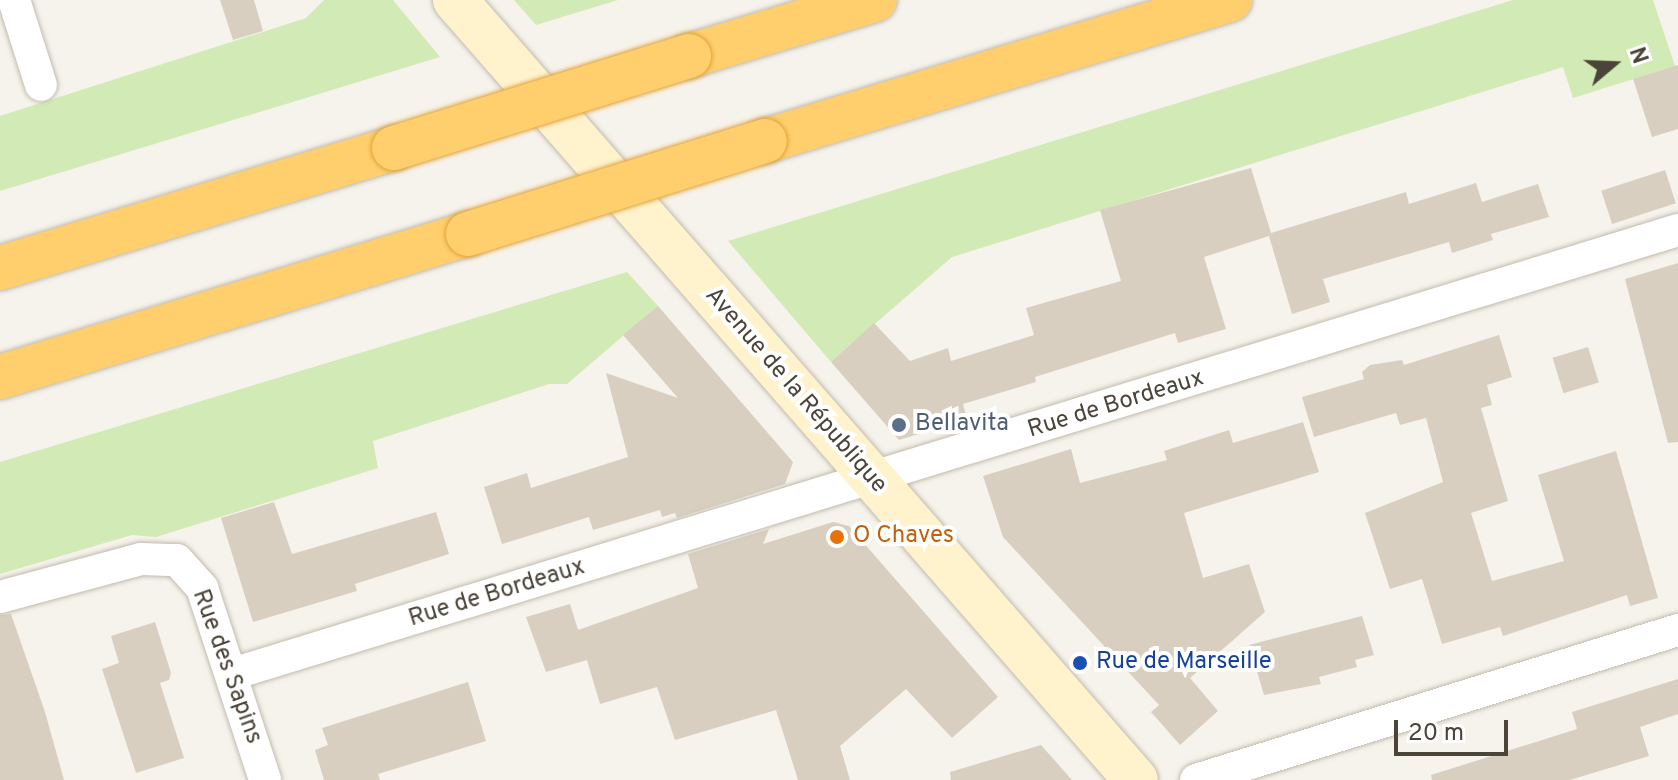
<!DOCTYPE html>
<meta charset="utf-8">
<style>
body{margin:0}
#map{position:relative;width:1678px;height:780px;overflow:hidden;background:#f6f3ec;font-family:Overpass,sans-serif}
div>[style]{position:absolute}
.green>*{inset:0;background:#d2eab5}
.building>*{inset:0;background:#d8cfc1;transform-origin:0 0}
.roads{filter:drop-shadow(0 0 2px #c2bbae) drop-shadow(0 0 2px #c2bbae)}
.minor>*{height:32px;margin:-16px;padding:0 16px;transform-origin:16px;border-radius:16px;background:#fff}
.secondary>*{height:44px;margin:-22px;padding:0 22px;transform-origin:22px;border-radius:22px;background:#fff3cd}
.motorway>*{height:44px;margin:-22px;padding:0 22px;transform-origin:22px;border-radius:22px;background:#ffcf6e}
.bridges{filter:drop-shadow(0 0 2px #e0a43c) drop-shadow(0 0 2px #e0a43c)}
.motorway-bridge>*{height:44px;margin:-22px;padding:0 22px;transform-origin:22px;border-radius:22px;background:#ffcf6e}
.dots>*{width:22px;height:22px;translate:-50% -50%;box-sizing:border-box;border:4px solid #fff;border-radius:50%}
span{translate:-50% -50%;white-space:nowrap;text-align:center;line-height:1.15;-webkit-text-stroke:8px #fff;paint-order:stroke}
.street-label{font-size:24px;color:#4b4439}
.service-label{font-size:24px;color:#4e5e75}
.left{translate:0 -50%;text-align:left}
.food-label{font-size:24px;color:#c56008}
.transit-label{font-size:24px;color:#164399}
.north{position:absolute;left:1574px;top:24px;width:80px;height:80px;-webkit-text-stroke:6px #fff;paint-order:stroke;rotate:71deg;font-size:22px;font-weight:700;line-height:32px;text-align:center;color:#4b4439}
.north::after{content:'';display:block;margin:auto;width:28px;height:36px;background:#4b4439;clip-path:polygon(50% 0,100% 100%,50% 72%,0 100%)}
.scale{position:absolute;left:1394px;top:720px;width:114px;height:36px;box-sizing:border-box;border:4px solid #4b4439;border-top:0;padding-left:10px;font-size:24px;line-height:28px;white-space:nowrap;color:#4b4439;-webkit-text-stroke:6px #fff;paint-order:stroke}
</style>
<div id="map">
<div class="green">
<i style="clip-path:polygon(324px 0,393px 0,440px 57px,0 191px,0 116px,306px 18px)"></i>
<i style="clip-path:polygon(514px 0,618px 0,536px 25px)"></i>
<i style="clip-path:polygon(1513px 0,1653px 0,1675px 66px,1573px 98px,1563px 67px,952px 257px,831px 362px,728px 241px)"></i>
<i style="clip-path:polygon(627px 272px,658px 306px,567px 384px,549px 384px,373px 441px,378px 468px,156px 537px,132px 535px,0 574px,0 462px)"></i>
</div>
<div class="building">
<i style="clip-path:polygon(220px 0,254px 0,263px 31px,233px 40px)"></i>
<i style="clip-path:polygon(1678px 65px,1678px 129px,1652px 137px,1633px 79px)"></i>
<i style="clip-path:polygon(1251px 168px,1271px 233px,1406px 192px,1409px 204px,1476px 183px,1482px 202px,1538px 184px,1549px 217px,1491px 234px,1493px 240px,1452px 253px,1449px 242px,1323px 279px,1330px 302px,1292px 314px,1269px 236px,1204px 257px,1226px 329px,1178px 343px,1175px 333px,1035px 377px,1036px 382px,963px 404px,967px 419px,899px 440px,831px 362px,874px 323px,910px 361px,948px 348px,951px 361px,1034px 335px,1026px 308px,1121px 281px,1100px 210px)"></i>
<i style="left:1665px;top:170px;width:35px;height:67px;rotate:72deg"></i>
<i style="clip-path:polygon(1678px 263px,1678px 442px,1668px 443px,1625px 279px)"></i>
<i style="clip-path:polygon(658px 306px,793px 462px,785px 484px,677px 518px,675px 513px,662px 517px,660px 510px,593px 530px,589px 517px,502px 544px,484px 487px,527px 473px,531px 488px,628px 457px,606px 373px,678px 398px,623px 335px)"></i>
<i style="clip-path:polygon(1499px 335px,1512px 377px,1487px 385px,1492px 405px,1481px 408px,1508px 501px,1471px 513px,1492px 581px,1564px 561px,1538px 475px,1616px 451px,1658px 598px,1630px 606px,1627px 595px,1503px 636px,1500px 627px,1442px 644px,1422px 579px,1390px 589px,1365px 513px,1443px 482px,1426px 418px,1400px 425px,1396px 413px,1314px 437px,1302px 397px,1364px 379px,1362px 372px,1370px 365px,1402px 360px,1404px 365px)"></i>
<i style="left:1588px;top:347px;width:37px;height:37px;rotate:73deg"></i>
<i style="clip-path:polygon(1303px 422px,1319px 472px,1184px 513px,1203px 578px,1249px 564px,1265px 612px,1190px 678px,1218px 711px,1180px 745px,1151px 712px,1159px 705px,1003px 537px,983px 476px,1071px 449px,1080px 483px,1167px 460px,1164px 451px,1229px 430px,1233px 443px)"></i>
<i style="clip-path:polygon(274px 502px,292px 554px,436px 512px,449px 554px,355px 584px,357px 591px,253px 622px,221px 518px)"></i>
<i style="clip-path:polygon(833px 522px,849px 526px,998px 697px,952px 738px,906px 689px,840px 746px,850px 780px,798px 780px,776px 710px,675px 740px,657px 687px,600px 704px,587px 660px,546px 672px,526px 617px,570px 604px,578px 630px,698px 588px,688px 554px,769px 529px,763px 544px)"></i>
<i style="clip-path:polygon(11px 614px,45px 712px,64px 780px,0 780px,0 615px)"></i>
<i style="clip-path:polygon(1362px 616px,1374px 655px,1355px 660px,1357px 667px,1319px 677px,1321px 684px,1264px 695px,1249px 645px)"></i>
<i style="clip-path:polygon(155px 622px,171px 673px,169px 680px,160px 683px,184px 758px,136px 773px,102px 669px,119px 663px,111px 636px)"></i>
<i style="clip-path:polygon(1678px 679px,1678px 714px,1640px 727px,1649px 756px,1570px 780px,1432px 780px,1431px 775px,1577px 729px,1572px 712px)"></i>
<i style="clip-path:polygon(468px 682px,486px 741px,378px 774px,380px 780px,324px 780px,315px 750px,328px 745px,322px 728px)"></i>
<i style="clip-path:polygon(1041px 745px,1072px 780px,951px 780px,950px 772px)"></i>
</div>
<div class="roads">
<div class="minor">
<i style="left:14px;top:0;width:89px;rotate:72.4deg"></i>
<i style="left:0;top:597px;width:146px;rotate:-15.1deg"></i>
<i style="left:141px;top:559px;width:36px;rotate:2deg"></i>
<i style="left:177px;top:560px;width:38px;rotate:48deg"></i>
<i style="left:202px;top:588px;width:202px;rotate:71.8deg"></i>
<i style="left:232px;top:674px;width:1513px;rotate:-17.07deg"></i>
<i style="left:1196px;top:780px;width:505px;rotate:-17.29deg"></i>
</div>
<div class="secondary">
<i style="left:455px;top:0;width:1035px;rotate:48.88deg"></i>
</div>
<div class="motorway">
<i style="left:689px;top:56px;width:194px;rotate:-16.8deg"></i>
<i style="left:765px;top:141px;width:486px;rotate:-16.9deg"></i>
<i style="left:0;top:268px;width:412px;rotate:-16.9deg"></i>
<i style="left:0;top:377px;width:489px;rotate:-17deg"></i>
</div>
</div>
<div class="bridges">
<div class="motorway-bridge">
<i style="left:394px;top:148px;width:309px;rotate:-17.3deg"></i>
<i style="left:468px;top:234px;width:311px;rotate:-17.4deg"></i>
</div>
</div>
<div class="dots">
<i style="left:899px;top:425px;background:#5c6f8a"></i>
<i style="left:837px;top:537px;background:#e8710a"></i>
<i style="left:1080px;top:663px;background:#1a4fb4"></i>
</div>
<div class="street-label">
<span style="left:795px;top:391px;rotate:49deg">Avenue de la République</span>
<span style="left:1116px;top:405px;rotate:-17deg">Rue de Bordeaux</span>
<span style="left:497px;top:594px;rotate:-17deg">Rue de Bordeaux</span>
<span style="left:226px;top:667px;rotate:70deg">Rue des Sapins</span>
</div>
<div class="service-label">
<span class="left" style="left:915px;top:425px">Bellavita</span>
</div>
<div class="food-label">
<span class="left" style="left:853px;top:537px">O Chaves</span>
</div>
<div class="transit-label">
<span class="left" style="left:1096px;top:663px">Rue de Marseille</span>
</div>
<div class="north">N</div>
<div class="scale">20 m</div>
</div>
